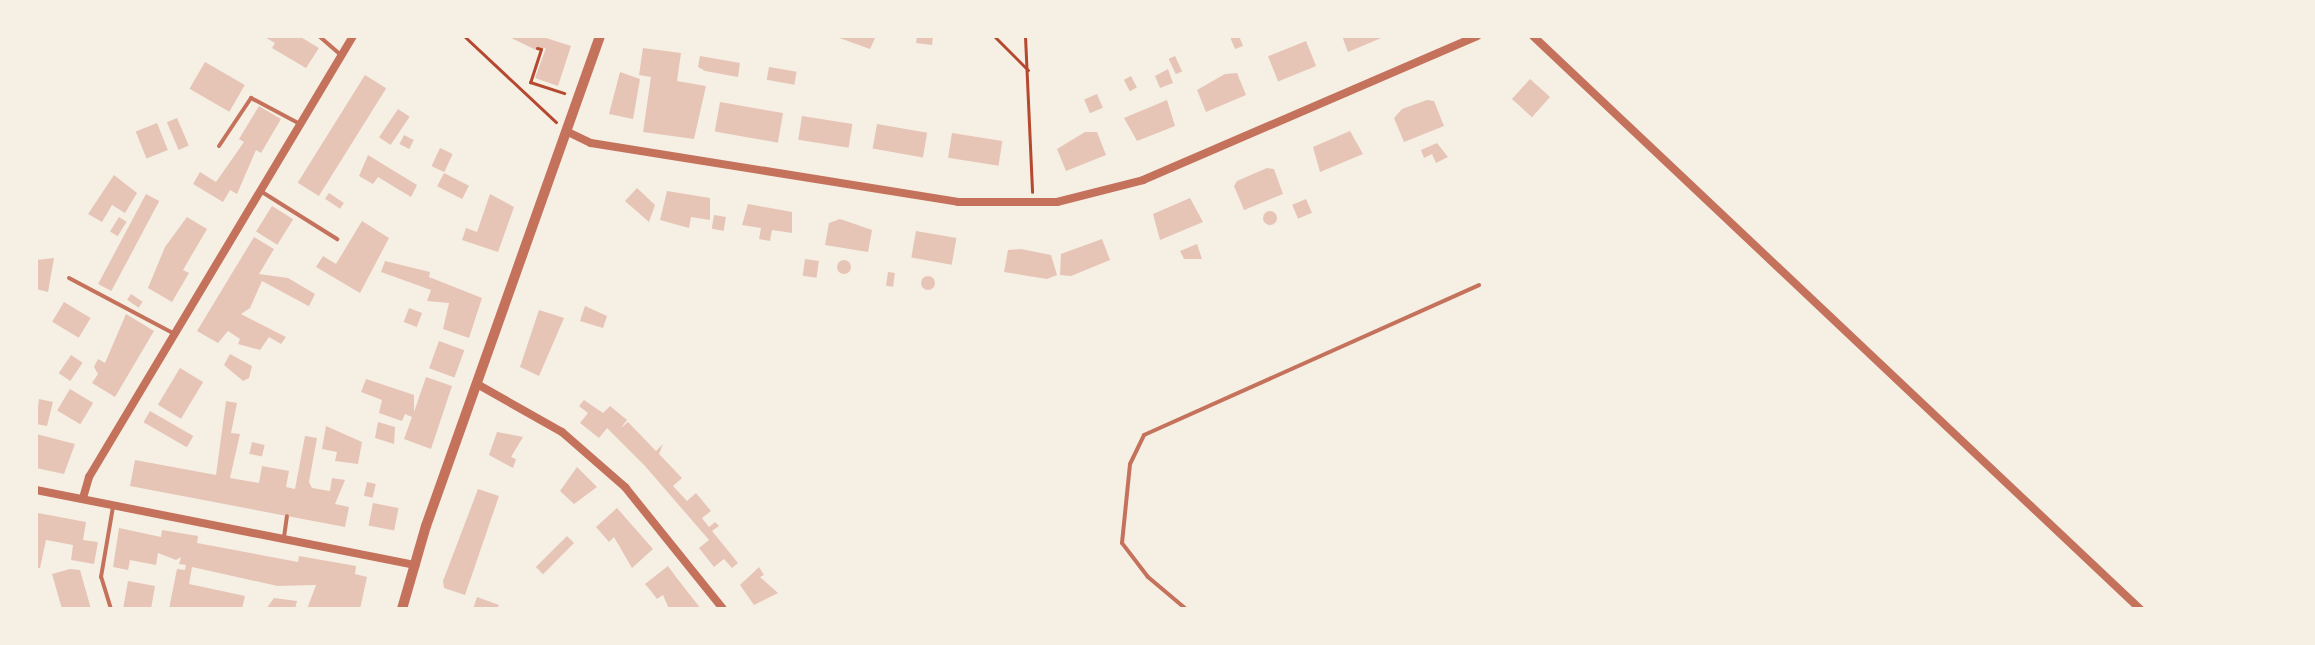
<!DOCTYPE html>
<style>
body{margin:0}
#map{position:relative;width:2315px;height:645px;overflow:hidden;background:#f6efe4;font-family:Cabin,sans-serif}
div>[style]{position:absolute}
.building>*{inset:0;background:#e6c5b7;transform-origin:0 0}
.round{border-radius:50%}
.path>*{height:3px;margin:-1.5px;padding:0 1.5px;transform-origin:1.5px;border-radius:1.5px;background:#b5482f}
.service>*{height:4px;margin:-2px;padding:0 2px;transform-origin:2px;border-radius:2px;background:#c5725c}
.minor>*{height:8px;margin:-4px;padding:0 4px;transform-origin:4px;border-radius:4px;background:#c5725c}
.tertiary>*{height:10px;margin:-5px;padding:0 5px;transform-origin:5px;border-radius:5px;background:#c5725c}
span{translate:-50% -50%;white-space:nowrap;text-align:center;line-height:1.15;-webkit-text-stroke:7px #f6efe4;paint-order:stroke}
.frame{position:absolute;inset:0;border:38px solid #f6efe4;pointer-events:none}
</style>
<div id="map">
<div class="building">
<i style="clip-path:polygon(263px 36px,299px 36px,319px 48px,306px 68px,272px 48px,275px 43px)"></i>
<i style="clip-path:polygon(507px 36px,540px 36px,571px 46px,558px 86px,535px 78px,546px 48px,536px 50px)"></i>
<i style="clip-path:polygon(834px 36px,876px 36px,870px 49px)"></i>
<i style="clip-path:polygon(917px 36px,933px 36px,932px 45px,916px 43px)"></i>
<i style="clip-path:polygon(1222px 36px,1239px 36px,1243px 46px,1235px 49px,1230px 37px)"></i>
<i style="clip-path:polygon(1342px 36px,1386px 36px,1348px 52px)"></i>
<i style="left:1306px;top:41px;width:27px;height:41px;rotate:68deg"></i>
<i style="clip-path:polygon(643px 48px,681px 53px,677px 81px,706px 86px,694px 139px,643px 132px,651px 77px,639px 75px)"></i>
<i style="clip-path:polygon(700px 56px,740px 63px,738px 77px,705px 71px,698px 67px)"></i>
<i style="left:1175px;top:56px;width:17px;height:7px;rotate:65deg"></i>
<i style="left:205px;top:62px;width:46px;height:31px;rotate:30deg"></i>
<i style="left:769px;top:67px;width:28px;height:13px;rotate:10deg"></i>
<i style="clip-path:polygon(1168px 69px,1173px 83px,1160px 88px,1155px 76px)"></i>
<i style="clip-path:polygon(620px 72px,640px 79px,633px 119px,609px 114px)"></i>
<i style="clip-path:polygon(1237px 73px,1246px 95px,1206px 112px,1197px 90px,1225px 74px)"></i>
<i style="left:365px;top:75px;width:25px;height:127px;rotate:32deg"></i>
<i style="left:1131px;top:76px;width:13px;height:8px;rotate:63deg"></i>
<i style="left:1530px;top:79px;width:27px;height:27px;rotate:42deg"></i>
<i style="left:1097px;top:94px;width:15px;height:14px;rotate:67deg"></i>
<i style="clip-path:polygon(1167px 100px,1175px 126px,1137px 141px,1124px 118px)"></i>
<i style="clip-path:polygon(1427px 100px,1434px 101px,1444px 126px,1404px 142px,1394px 118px,1402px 109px)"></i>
<i style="left:720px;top:102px;width:64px;height:30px;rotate:10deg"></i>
<i style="clip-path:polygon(259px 106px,281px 119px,261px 153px,256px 150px,237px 194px,230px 190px,223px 202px,193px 184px,200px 172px,216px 182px,244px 142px,239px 139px)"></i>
<i style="left:398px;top:109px;width:14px;height:34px;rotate:34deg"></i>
<i style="left:802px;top:116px;width:51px;height:24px;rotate:9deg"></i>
<i style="left:177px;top:118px;width:30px;height:11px;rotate:67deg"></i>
<i style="left:157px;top:123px;width:29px;height:23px;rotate:68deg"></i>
<i style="left:877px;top:124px;width:51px;height:25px;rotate:10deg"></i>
<i style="clip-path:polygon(1350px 131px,1363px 154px,1320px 172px,1313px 147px)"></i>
<i style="clip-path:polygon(1085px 132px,1097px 132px,1106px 155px,1066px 171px,1057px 149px)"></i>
<i style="left:952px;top:133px;width:51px;height:25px;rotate:9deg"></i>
<i style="left:404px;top:135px;width:11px;height:10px;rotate:27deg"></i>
<i style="clip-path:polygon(1437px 143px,1448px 157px,1436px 163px,1432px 154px,1424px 158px,1421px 150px)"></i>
<i style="left:440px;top:148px;width:14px;height:20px;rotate:25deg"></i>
<i style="clip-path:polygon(368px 155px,417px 185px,411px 197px,378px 177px,373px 184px,359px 176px)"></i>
<i style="clip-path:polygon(1267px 168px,1274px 169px,1283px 194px,1244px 210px,1234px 186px,1237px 181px)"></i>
<i style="left:444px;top:173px;width:28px;height:15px;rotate:27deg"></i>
<i style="clip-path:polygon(114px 175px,137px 193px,125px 213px,112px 205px,102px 222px,88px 214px)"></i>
<i style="clip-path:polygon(637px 188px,655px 205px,649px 222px,625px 201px)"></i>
<i style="clip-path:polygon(667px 191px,710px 198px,710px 220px,691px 217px,689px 228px,660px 220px)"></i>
<i style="left:329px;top:193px;width:18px;height:7px;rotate:34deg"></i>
<i style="left:146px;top:194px;width:15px;height:102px;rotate:28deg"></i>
<i style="clip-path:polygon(490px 194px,514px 207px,498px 252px,462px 240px,466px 228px,477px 232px)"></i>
<i style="clip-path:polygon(1190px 198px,1203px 222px,1160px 240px,1153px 214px)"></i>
<i style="left:1306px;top:199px;width:15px;height:15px;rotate:67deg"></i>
<i style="clip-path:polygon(748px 204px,792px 212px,792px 233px,772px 230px,770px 241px,759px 239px,761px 228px,742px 225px)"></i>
<i style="left:272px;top:206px;width:25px;height:30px;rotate:32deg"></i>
<i class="round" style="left:1263px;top:211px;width:14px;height:14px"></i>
<i style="left:714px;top:215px;width:12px;height:14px;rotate:9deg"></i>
<i style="left:119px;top:217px;width:9px;height:17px;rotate:32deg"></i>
<i style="clip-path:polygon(187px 217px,207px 229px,183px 270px,189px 273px,172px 302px,148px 288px,165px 247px)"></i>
<i style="clip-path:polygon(840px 219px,872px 230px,868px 252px,825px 245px,829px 223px)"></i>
<i style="clip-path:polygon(362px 221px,389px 238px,360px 293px,316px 267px,323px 256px,336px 264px)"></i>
<i style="left:916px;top:231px;width:41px;height:27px;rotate:10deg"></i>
<i style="clip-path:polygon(254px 237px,274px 249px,259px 274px,288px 278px,315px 294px,309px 306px,316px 310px,262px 281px,250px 308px,241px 314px,286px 337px,281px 344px,269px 337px,260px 350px,238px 344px,240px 339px,228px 331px,218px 343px,197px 331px)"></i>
<i style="clip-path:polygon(1102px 239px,1110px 260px,1071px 276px,1060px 275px,1061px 254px)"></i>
<i style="clip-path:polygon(1197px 244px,1202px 259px,1184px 259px,1180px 251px)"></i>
<i style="clip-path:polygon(1021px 249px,1051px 255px,1057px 275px,1047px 279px,1004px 272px,1008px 250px)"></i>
<i style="clip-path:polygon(54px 258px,48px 292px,36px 289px,36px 260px)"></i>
<i style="left:805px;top:259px;width:14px;height:17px;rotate:8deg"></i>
<i class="round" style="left:837px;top:260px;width:14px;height:14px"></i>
<i style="clip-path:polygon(385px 261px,430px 272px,429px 277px,482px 298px,469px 338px,443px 329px,449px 303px,427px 301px,431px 290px,381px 272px)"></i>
<i style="left:888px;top:272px;width:7px;height:14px;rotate:8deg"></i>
<i class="round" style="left:921px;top:276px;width:14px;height:14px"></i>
<i style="left:131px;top:294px;width:14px;height:7px;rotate:34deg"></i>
<i style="left:64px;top:302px;width:31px;height:23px;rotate:31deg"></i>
<i style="clip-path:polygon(585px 306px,607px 316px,603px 328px,580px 321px)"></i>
<i style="left:409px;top:308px;width:14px;height:15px;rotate:21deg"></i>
<i style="clip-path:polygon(539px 310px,564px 318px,539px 376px,520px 367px)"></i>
<i style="clip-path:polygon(126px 314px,154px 331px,115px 397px,92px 383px,98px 374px,94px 367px,98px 359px,105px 363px)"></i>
<i style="left:439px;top:341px;width:27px;height:29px;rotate:20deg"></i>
<i style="clip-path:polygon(230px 354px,252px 366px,249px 378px,243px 381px,224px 365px)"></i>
<i style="left:71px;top:355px;width:14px;height:22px;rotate:34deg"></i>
<i style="left:180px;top:368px;width:27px;height:43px;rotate:31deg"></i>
<i style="clip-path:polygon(426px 377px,452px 386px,431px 449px,404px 439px,412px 417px,405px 414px,402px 421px,379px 413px,382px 400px,361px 392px,366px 379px,414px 395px,414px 412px)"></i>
<i style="left:70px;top:389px;width:27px;height:25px;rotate:31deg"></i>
<i style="clip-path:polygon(39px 399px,53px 402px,47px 426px,36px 424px)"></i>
<i style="clip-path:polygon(584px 400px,603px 413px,610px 406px,627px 420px,621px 428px,628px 422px,656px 451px,663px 444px,659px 454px,682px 478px,673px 486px,687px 501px,696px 493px,711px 511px,702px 518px,709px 527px,715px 522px,719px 526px,712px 531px,738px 563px,732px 568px,724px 559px,714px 567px,699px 548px,709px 540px,645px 466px,607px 428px,599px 438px,580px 423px,588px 413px,579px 406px)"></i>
<i style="clip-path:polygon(226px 401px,237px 403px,231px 433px,240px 434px,230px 478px,259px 483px,262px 466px,289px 471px,286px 487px,295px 489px,305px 436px,317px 438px,309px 482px,312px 488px,330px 491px,332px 478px,345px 480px,335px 504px,349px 507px,345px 527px,130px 486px,135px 460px,216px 475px)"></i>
<i style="left:150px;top:411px;width:50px;height:13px;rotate:30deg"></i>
<i style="clip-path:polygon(378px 422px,395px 427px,394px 444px,375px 438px)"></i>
<i style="clip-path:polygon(326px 426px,362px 442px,358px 464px,335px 461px,337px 452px,322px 449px)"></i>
<i style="clip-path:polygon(497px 432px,523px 437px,511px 457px,516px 459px,513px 468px,489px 455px)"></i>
<i style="clip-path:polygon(36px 434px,75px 444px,64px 474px,36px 468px)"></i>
<i style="left:252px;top:442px;width:13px;height:12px;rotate:13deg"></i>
<i style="clip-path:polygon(577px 467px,597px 487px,574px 504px,560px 491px)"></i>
<i style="left:367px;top:482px;width:9px;height:14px;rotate:13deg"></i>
<i style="clip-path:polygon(478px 489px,499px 496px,465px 595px,444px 588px,443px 581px)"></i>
<i style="left:373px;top:503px;width:26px;height:23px;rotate:11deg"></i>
<i style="clip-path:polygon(36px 505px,38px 513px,86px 522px,83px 540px,98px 542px,94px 564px,71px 560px,73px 545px,46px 540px,40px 568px,36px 568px)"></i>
<i style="clip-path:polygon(617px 508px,653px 549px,632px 568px,614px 537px,609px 542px,596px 527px)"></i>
<i style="clip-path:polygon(119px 528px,161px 537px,162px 530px,198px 536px,197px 543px,298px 562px,299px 556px,356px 566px,355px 574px,367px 577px,360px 609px,307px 609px,316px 585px,278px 586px,192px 567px,189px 584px,245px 596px,242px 609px,169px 609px,177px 569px,185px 570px,186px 565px,179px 564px,181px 557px,176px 560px,158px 553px,156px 565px,130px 560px,128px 570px,113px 567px)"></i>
<i style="left:567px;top:536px;width:10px;height:44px;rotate:45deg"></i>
<i style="clip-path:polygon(668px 566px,676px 577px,701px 609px,669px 609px,663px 595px,657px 599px,651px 591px,645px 584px)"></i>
<i style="clip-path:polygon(759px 567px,764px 575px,760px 577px,778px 593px,754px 605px,740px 585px)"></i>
<i style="clip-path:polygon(70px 569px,80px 570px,91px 609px,62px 609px,52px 574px)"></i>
<i style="clip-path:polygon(128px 581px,155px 586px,151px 609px,123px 609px)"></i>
<i style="clip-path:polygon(477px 597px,499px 605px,497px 609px,473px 609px)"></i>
<i style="clip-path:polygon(274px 598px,297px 601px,295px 609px,266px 609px)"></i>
</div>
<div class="path">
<i style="left:464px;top:36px;width:126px;rotate:43.1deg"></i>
<i style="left:994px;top:36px;width:48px;rotate:45deg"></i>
<i style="left:1025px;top:36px;width:156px;rotate:87.4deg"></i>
<i style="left:537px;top:48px;width:4px;rotate:14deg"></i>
<i style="left:541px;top:49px;width:35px;rotate:108deg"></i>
<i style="left:530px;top:82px;width:36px;rotate:18deg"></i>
</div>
<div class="service">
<i style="left:319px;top:36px;width:29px;rotate:41deg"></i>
<i style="left:724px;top:36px;width:9px"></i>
<i style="left:219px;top:146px;width:58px;rotate:-56.3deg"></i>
<i style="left:251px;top:98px;width:55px;rotate:28deg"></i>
<i style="left:262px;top:192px;width:89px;rotate:32.1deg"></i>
<i style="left:69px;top:278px;width:118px;rotate:27.9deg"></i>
<i style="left:284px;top:537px;width:21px;rotate:-82deg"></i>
<i style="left:111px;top:609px;width:34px;rotate:-107deg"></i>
<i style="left:101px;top:577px;width:71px;rotate:-80.3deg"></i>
<i style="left:1186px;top:609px;width:50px;rotate:-139.9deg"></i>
<i style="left:1148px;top:577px;width:43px;rotate:-127.4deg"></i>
<i style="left:1122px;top:543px;width:79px;rotate:-84.2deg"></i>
<i style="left:1130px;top:464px;width:32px;rotate:-64deg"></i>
<i style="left:1144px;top:435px;width:367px;rotate:-24.1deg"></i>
</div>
<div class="minor">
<i style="left:1533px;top:36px;width:835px;rotate:43.35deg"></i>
<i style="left:568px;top:132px;width:25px;rotate:26deg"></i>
<i style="left:591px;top:143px;width:372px;rotate:9.1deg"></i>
<i style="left:958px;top:202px;width:99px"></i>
<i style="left:1057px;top:202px;width:89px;rotate:-14.3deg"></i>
<i style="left:1143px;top:180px;width:364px;rotate:-23.3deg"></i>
<i style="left:477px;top:384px;width:98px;rotate:29.5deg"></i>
<i style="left:562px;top:432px;width:84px;rotate:41.1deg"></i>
<i style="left:625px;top:487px;width:156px;rotate:51.2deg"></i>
<i style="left:36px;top:490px;width:387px;rotate:11.2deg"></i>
<i style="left:83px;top:498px;width:22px;rotate:-74deg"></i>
<i style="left:89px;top:477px;width:514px;rotate:-59.09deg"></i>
</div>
<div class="tertiary">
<i style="left:402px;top:609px;width:86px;rotate:-73.9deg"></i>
<i style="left:426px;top:526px;width:520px;rotate:-70.45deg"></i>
</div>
<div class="frame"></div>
</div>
